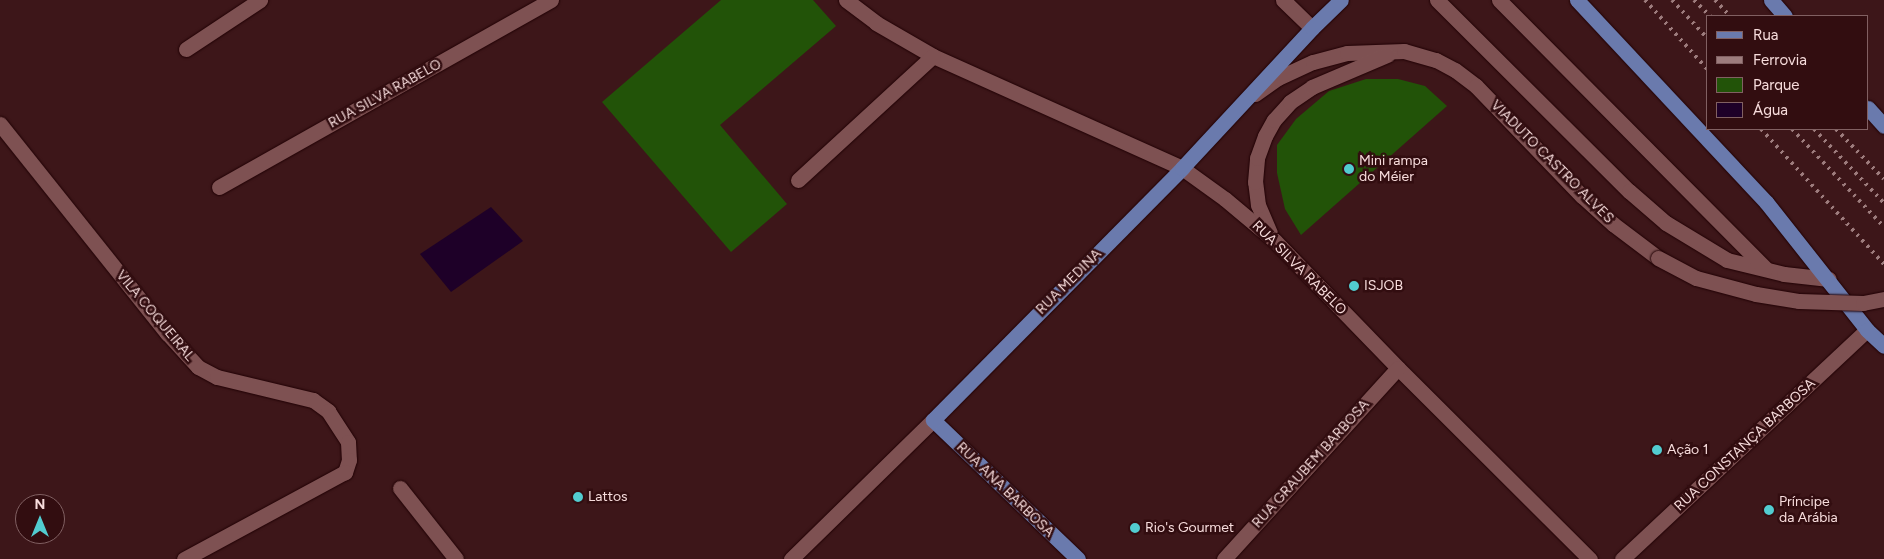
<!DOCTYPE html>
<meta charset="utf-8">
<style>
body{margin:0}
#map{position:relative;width:1884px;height:559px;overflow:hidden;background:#3d1619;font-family:Figtree,sans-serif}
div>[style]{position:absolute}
.green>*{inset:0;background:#225308}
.water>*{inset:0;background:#1e0028}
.roads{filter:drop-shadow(0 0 1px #210105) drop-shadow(0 0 1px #210105)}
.minor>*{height:15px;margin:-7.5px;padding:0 7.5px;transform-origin:7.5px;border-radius:7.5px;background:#7e5152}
.major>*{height:15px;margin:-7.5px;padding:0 7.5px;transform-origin:7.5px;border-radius:7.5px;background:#6a7aad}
.rail>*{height:4px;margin-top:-2px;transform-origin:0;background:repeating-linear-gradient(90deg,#9d7c7d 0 2.5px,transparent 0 7.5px)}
.bridges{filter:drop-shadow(0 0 1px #210105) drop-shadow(0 0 1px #210105)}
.minor-bridge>*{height:15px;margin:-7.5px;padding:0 7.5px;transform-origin:7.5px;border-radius:7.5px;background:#7e5152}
.dots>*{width:14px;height:14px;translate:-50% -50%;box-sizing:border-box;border:2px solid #320d10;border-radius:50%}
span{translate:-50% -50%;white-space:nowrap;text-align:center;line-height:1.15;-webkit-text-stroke:5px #320d10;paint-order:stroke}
.street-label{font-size:14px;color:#f7dcdc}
.poi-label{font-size:14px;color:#f7dcdc}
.left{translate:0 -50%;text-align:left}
.legend{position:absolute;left:1706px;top:15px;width:162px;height:115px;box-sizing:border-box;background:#320d10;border:1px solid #816062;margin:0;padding:6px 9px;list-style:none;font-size:15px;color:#f7dcdc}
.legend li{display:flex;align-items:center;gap:10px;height:25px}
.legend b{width:25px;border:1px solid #816062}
.north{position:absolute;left:15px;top:494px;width:50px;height:50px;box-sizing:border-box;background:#320d10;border:1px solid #816062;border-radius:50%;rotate:0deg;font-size:14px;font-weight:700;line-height:20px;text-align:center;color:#f7dcdc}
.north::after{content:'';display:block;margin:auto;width:18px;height:22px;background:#52ccd0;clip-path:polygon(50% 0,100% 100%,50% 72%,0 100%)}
</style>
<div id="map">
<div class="green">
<i style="clip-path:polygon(721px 0,813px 0,836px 26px,720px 125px,787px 204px,731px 252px,602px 102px)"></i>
<i style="clip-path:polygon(1366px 79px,1398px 79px,1425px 86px,1447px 106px,1301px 235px,1285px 209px,1277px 173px,1277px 145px,1296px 119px,1329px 91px)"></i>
</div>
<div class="water">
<i style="clip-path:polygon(491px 207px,523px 241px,451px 292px,420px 254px)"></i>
</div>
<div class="roads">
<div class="minor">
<i style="left:846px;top:0;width:38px;rotate:37deg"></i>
<i style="left:876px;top:23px;width:66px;rotate:30.1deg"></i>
<i style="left:933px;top:56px;width:273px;rotate:24.2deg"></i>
<i style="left:1182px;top:168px;width:53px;rotate:35.8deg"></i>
<i style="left:1225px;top:199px;width:65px;rotate:40deg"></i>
<i style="left:1275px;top:241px;width:177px;rotate:45.9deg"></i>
<i style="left:1398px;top:368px;width:271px;rotate:44.9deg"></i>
<i style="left:1283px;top:0;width:40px;rotate:44deg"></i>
<i style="left:1437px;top:0;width:271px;rotate:44.9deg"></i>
<i style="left:1629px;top:191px;width:49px;rotate:40.9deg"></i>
<i style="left:1666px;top:223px;width:71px;rotate:31.2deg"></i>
<i style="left:1727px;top:260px;width:59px;rotate:13.8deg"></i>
<i style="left:1784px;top:274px;width:45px;rotate:6.3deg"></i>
<i style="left:1499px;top:0;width:378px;rotate:45.2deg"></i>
<i style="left:186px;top:49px;width:89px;rotate:-33.5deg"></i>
<i style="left:1255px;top:94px;width:28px;rotate:-35deg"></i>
<i style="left:1278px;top:78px;width:38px;rotate:-25deg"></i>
<i style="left:1313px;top:62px;width:35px;rotate:-15deg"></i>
<i style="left:1347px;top:53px;width:57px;rotate:-2deg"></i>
<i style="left:1404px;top:51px;width:33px;rotate:16deg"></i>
<i style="left:1436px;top:60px;width:21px;rotate:28deg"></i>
<i style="left:1455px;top:70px;width:26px;rotate:37deg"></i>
<i style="left:1476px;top:86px;width:153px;rotate:46.1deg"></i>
<i style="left:1582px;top:196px;width:42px;rotate:42.1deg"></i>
<i style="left:1613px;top:224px;width:56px;rotate:37.1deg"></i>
<i style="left:0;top:124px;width:268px;rotate:51.4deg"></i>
<i style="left:167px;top:333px;width:46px;rotate:47.6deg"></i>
<i style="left:198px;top:367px;width:21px;rotate:28deg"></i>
<i style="left:217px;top:377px;width:99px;rotate:13.5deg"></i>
<i style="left:313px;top:400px;width:19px;rotate:36deg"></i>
<i style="left:328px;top:411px;width:37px;rotate:57deg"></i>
<i style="left:348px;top:442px;width:18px;rotate:87deg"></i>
<i style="left:349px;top:460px;width:13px;rotate:108deg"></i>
<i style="left:345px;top:472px;width:183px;rotate:151.6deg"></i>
<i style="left:798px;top:180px;width:183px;rotate:-42.6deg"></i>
<i style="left:219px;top:187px;width:381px;rotate:-29.4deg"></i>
<i style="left:1270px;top:233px;width:30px;rotate:-113deg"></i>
<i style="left:1258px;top:205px;width:23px;rotate:-97deg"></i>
<i style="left:1255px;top:182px;width:24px;rotate:-85deg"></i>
<i style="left:1257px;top:158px;width:23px;rotate:-70deg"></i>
<i style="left:1265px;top:136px;width:18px;rotate:-61deg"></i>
<i style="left:1274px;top:120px;width:24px;rotate:-48deg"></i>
<i style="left:1290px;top:102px;width:27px;rotate:-34deg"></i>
<i style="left:1312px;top:87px;width:82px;rotate:-23.1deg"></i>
<i style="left:400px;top:488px;width:90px;rotate:51.7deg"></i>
<i style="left:791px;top:559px;width:199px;rotate:-44.4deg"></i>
<i style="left:1224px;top:559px;width:258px;rotate:-47.7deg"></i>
<i style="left:1622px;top:559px;width:335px;rotate:-43.1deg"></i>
</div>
<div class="major">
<i style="left:1577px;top:0;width:277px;rotate:46.9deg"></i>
<i style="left:1766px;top:202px;width:163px;rotate:51.7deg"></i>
<i style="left:1867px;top:330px;width:23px;rotate:43deg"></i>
<i style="left:1771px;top:0;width:21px;rotate:49deg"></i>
<i style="left:1868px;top:108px;width:24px;rotate:48deg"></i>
<i style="left:1078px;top:559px;width:201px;rotate:-136.2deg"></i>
<i style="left:933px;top:420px;width:354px;rotate:-45.3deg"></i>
<i style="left:1182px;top:168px;width:191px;rotate:-47.1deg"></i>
<i style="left:1312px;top:28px;width:40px;rotate:-44deg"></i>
</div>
</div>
<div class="rail">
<i style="left:1645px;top:0;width:94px;rotate:48deg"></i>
<i style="left:1672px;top:0;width:53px;rotate:47.3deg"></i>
<i style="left:1694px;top:0;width:23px;rotate:45deg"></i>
<i style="left:1715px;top:0;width:22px;rotate:47deg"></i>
<i style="left:1761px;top:129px;width:183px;rotate:47.7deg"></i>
<i style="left:1792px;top:129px;width:134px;rotate:46.8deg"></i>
<i style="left:1814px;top:129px;width:102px;rotate:46.6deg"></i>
<i style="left:1836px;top:129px;width:69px;rotate:46.2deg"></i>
</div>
<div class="bridges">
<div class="minor-bridge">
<i style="left:1658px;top:258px;width:43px;rotate:27.8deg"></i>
<i style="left:1696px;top:278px;width:62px;rotate:14.9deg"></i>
<i style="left:1756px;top:294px;width:44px;rotate:9.2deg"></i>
<i style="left:1799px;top:301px;width:64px;rotate:1.8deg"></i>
<i style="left:1863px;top:303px;width:21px;rotate:-11deg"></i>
</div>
</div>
<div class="dots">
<i style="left:1349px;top:169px;background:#52ccd0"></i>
<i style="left:1354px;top:286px;background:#52ccd0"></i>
<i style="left:1657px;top:450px;background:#52ccd0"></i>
<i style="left:578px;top:497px;background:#52ccd0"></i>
<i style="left:1769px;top:510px;background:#52ccd0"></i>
<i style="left:1135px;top:528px;background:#52ccd0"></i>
</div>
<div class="street-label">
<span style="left:385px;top:94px;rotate:-29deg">RUA SILVA RABELO</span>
<span style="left:1552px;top:162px;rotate:45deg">VIADUTO CASTRO ALVES</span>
<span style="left:1299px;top:268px;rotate:45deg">RUA SILVA RABELO</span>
<span style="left:1069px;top:282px;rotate:-45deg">RUA MEDINA</span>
<span style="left:155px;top:316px;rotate:50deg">VILA COQUEIRAL</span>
<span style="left:1745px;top:445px;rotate:-43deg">RUA CONSTANÇA BARBOSA</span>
<span style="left:1311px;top:464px;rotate:-48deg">RUA GRAUBEM BARBOSA</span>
<span style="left:1005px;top:490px;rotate:44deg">RUA ANA BARBOSA</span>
</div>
<div class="poi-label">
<span class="left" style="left:1359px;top:169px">Mini rampa<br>do Méier</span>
<span class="left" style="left:1364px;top:286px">ISJOB</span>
<span class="left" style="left:1667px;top:450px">Ação 1</span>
<span class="left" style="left:588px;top:497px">Lattos</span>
<span class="left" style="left:1779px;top:510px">Príncipe<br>da Arábia</span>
<span class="left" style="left:1145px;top:528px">Rio's Gourmet</span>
</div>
<ul class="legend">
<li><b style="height:6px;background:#6a7aad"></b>Rua</li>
<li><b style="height:6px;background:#9d7c7d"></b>Ferrovia</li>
<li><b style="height:14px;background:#225308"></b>Parque</li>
<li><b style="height:14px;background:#1e0028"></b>Água</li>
</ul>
<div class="north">N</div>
</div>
